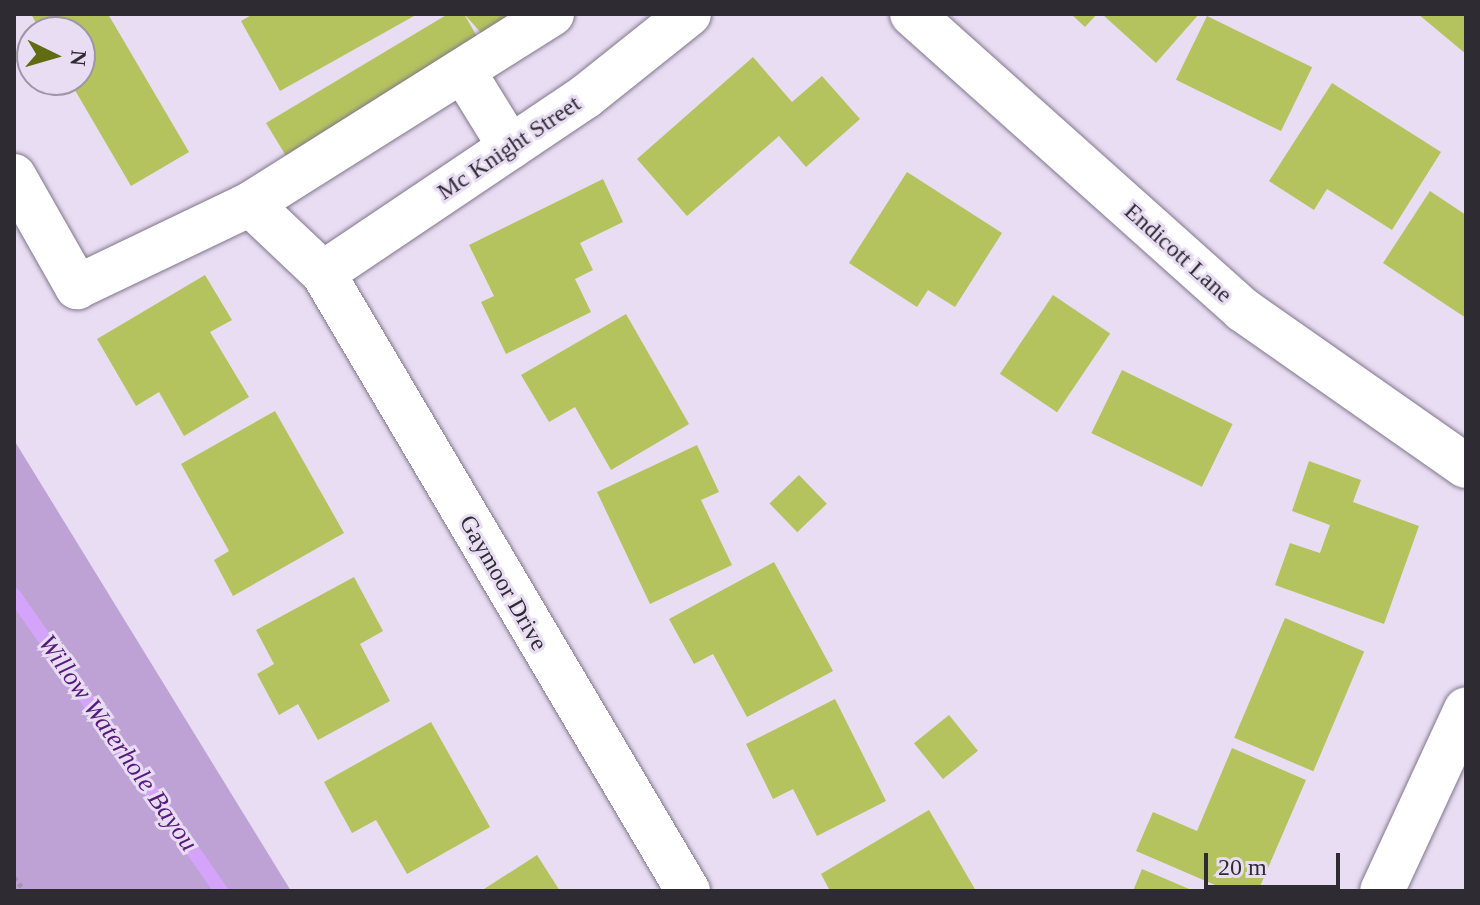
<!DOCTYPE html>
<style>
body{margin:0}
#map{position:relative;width:1480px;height:905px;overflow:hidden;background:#e8ddf3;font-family:"Times New Roman",serif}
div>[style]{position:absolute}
.green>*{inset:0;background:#bea2d5}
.stream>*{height:14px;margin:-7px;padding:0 7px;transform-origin:7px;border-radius:7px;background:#d3a4f9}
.building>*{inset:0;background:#b4c35e;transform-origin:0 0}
.path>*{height:5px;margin-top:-2.5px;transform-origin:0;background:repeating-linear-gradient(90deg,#a097a8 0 4px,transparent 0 8px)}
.roads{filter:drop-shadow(0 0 2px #81768b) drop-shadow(0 0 2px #81768b)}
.minor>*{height:44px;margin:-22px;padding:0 22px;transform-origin:22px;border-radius:22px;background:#fff}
span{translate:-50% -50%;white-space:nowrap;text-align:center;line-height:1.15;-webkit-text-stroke:6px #e8ddf3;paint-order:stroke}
.street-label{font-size:24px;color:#2f2b33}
.water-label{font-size:26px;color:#57197c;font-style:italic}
.frame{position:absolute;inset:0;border:16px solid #2f2b33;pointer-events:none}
.north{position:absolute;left:16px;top:16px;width:80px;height:80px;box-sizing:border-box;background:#e8ddf3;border:2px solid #9e96a6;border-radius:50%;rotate:95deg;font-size:22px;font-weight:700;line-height:32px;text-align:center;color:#2f2b33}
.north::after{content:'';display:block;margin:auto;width:28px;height:36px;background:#606b12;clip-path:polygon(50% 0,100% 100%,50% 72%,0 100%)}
.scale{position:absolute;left:1204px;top:853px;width:136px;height:36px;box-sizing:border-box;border:4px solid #2f2b33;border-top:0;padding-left:10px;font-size:24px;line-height:28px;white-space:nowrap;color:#2f2b33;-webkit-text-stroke:6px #e8ddf3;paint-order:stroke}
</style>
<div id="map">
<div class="green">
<i style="clip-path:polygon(14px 440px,291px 891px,14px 891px)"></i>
</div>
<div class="stream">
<i style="left:14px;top:595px;width:361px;rotate:55deg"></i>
</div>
<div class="building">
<i style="clip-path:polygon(31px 14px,108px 14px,189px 152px,131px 186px,69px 80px,80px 80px,80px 32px,41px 32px)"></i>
<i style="clip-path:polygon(253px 14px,413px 14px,414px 16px,280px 91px,241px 21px)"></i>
<i style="clip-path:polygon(448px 14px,464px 14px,479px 40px,286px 156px,266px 123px)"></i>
<i style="clip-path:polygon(527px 14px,492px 45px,466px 16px,468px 14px)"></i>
<i style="clip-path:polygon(1071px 14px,1097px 14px,1085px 27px)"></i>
<i style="clip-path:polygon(1102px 14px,1199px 14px,1156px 63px)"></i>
<i style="clip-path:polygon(1418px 14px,1466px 14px,1466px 54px)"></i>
<i style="left:1207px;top:16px;width:117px;height:71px;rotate:26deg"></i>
<i style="clip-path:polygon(753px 57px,792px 102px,822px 76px,860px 119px,806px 167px,779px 136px,687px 216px,637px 159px)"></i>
<i style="clip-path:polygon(1332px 83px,1441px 152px,1392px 230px,1327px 189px,1314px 210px,1269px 181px)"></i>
<i style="clip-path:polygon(907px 172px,1002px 233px,955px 307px,928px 290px,917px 307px,849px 263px)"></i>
<i style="clip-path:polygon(603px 179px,623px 222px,580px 243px,593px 270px,575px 279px,591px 312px,506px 354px,481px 302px,494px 296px,469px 245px)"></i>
<i style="clip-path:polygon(1430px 191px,1466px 215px,1466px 318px,1383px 263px)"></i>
<i style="clip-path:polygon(205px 275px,232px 320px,210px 332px,249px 397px,184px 436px,159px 392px,136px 406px,97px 339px)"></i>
<i style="left:1053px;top:295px;width:69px;height:95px;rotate:34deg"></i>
<i style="clip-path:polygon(626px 314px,689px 424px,611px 470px,575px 407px,549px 422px,521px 375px)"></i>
<i style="left:1122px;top:370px;width:123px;height:70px;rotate:26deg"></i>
<i style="clip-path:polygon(275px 411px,344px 533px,233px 596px,214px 560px,229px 551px,181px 464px)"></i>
<i style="clip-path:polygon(697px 445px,719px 492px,701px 500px,732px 565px,650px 604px,597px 492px)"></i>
<i style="clip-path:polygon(1309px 461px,1361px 480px,1353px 502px,1419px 526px,1384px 624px,1275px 585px,1290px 543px,1320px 553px,1330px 525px,1292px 511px)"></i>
<i style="left:799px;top:475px;width:40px;height:41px;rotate:46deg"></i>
<i style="clip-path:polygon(774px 562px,833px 671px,747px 717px,713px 654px,694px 664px,669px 619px)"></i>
<i style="clip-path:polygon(354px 577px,383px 631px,360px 644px,390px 701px,318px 740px,298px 704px,279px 715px,257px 674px,274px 664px,256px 630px)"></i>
<i style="left:1285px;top:618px;width:86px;height:130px;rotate:23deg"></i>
<i style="clip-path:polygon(835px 699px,886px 801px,817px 836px,793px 789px,773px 799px,746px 744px)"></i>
<i style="left:949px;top:715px;width:46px;height:45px;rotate:51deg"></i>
<i style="clip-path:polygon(431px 722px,490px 827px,407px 874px,376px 820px,352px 833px,324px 782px)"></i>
<i style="clip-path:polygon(1232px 748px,1306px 780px,1258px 891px,1229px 891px,1136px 851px,1153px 812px,1197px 831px)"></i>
<i style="clip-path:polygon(929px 810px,976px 891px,830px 891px,821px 874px)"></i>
<i style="clip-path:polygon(537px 855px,560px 891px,481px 891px)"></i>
<i style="clip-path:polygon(1142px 869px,1194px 891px,1133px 891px)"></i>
</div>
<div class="path">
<i style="left:14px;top:877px;width:18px;rotate:52deg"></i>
</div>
<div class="roads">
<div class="minor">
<i style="left:912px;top:14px;width:444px;rotate:41.8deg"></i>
<i style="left:1243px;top:310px;width:272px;rotate:35deg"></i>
<i style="left:465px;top:74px;width:86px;rotate:58.3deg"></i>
<i style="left:14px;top:176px;width:128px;rotate:60.4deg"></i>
<i style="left:77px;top:287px;width:192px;rotate:-25.6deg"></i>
<i style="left:250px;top:204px;width:100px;rotate:43.4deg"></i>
<i style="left:323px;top:273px;width:718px;rotate:59.43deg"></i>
<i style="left:250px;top:204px;width:357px;rotate:-32.2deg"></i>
<i style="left:323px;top:273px;width:316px;rotate:-33.9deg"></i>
<i style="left:585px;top:97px;width:133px;rotate:-38.6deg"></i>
<i style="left:1382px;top:891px;width:200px;rotate:-65.2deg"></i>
</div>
</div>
<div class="street-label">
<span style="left:509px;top:148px;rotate:-34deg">Mc Knight Street</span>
<span style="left:1178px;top:253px;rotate:42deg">Endicott Lane</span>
<span style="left:503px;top:583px;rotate:60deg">Gaymoor Drive</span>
</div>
<div class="water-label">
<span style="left:118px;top:743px;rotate:55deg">Willow Waterhole Bayou</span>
</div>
<div class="frame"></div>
<div class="north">N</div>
<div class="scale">20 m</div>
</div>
